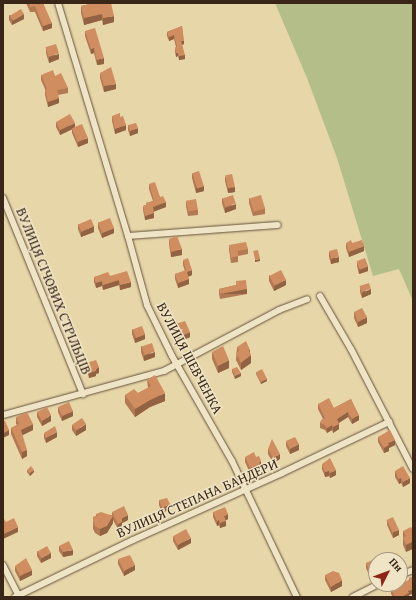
<!DOCTYPE html>
<meta charset="utf-8">
<style>
body{margin:0}
#map{position:relative;width:416px;height:600px;overflow:hidden;background:#e7d6a8;font-family:"Gentium Book Plus",serif}
div>[style]{position:absolute}
.green>*{inset:0;background:#b3be89}
.roads{filter:drop-shadow(0 0 1px #65523c) drop-shadow(0 0 1px #65523c)}
.minor>*{height:6px;margin:-3px;padding:0 3px;transform-origin:3px;border-radius:3px;background:#efe4c6}
.wall>*{inset:0;background:#b27953}
.shaded-wall>*{inset:0;background:#916343;transform-origin:0 0}
.building>*{inset:0;background:#cf8d60;transform-origin:0 0}
span{translate:-50% -50%;white-space:nowrap;text-align:center;line-height:1.15;-webkit-text-stroke:3px #efe4c6;paint-order:stroke}
.street-label{font-size:14px;color:#3a2618}
.frame{position:absolute;inset:0;border:4px solid #3a2618;pointer-events:none}
.north{position:absolute;left:368px;top:552px;width:40px;height:40px;box-sizing:border-box;background:#efe4c6;border:1px solid #a79880;border-radius:50%;rotate:48deg;font-size:11px;font-weight:700;line-height:16px;text-align:center;color:#3a2618}
.north::after{content:'';display:block;margin:auto;width:14px;height:18px;background:#8f2418;clip-path:polygon(50% 0,100% 100%,50% 72%,0 100%)}
</style>
<div id="map">
<div class="green">
<i style="clip-path:polygon(275px 3px,413px 3px,413px 301px,399px 269px,373px 276px,337px 158px,307px 78px)"></i>
</div>
<div class="roads">
<div class="minor">
<i style="left:58px;top:3px;width:243px;rotate:73.3deg"></i>
<i style="left:128px;top:236px;width:72px;rotate:74.6deg"></i>
<i style="left:147px;top:305px;width:57px;rotate:63.9deg"></i>
<i style="left:172px;top:356px;width:121px;rotate:60.3deg"></i>
<i style="left:232px;top:461px;width:151px;rotate:64.5deg"></i>
<i style="left:3px;top:198px;width:212px;rotate:67.8deg"></i>
<i style="left:128px;top:236px;width:150px;rotate:-4.2deg"></i>
<i style="left:320px;top:296px;width:61px;rotate:59.7deg"></i>
<i style="left:351px;top:349px;width:135px;rotate:62.7deg"></i>
<i style="left:3px;top:415px;width:167px;rotate:-15.3deg"></i>
<i style="left:164px;top:371px;width:130px;rotate:-27.9deg"></i>
<i style="left:279px;top:310px;width:30px;rotate:-21deg"></i>
<i style="left:3px;top:565px;width:36px;rotate:63deg"></i>
<i style="left:400px;top:575px;width:14px;rotate:-21deg"></i>
<i style="left:15px;top:597px;width:131px;rotate:-25.8deg"></i>
<i style="left:133px;top:540px;width:163px;rotate:-24.2deg"></i>
<i style="left:282px;top:473px;width:119px;rotate:-25.5deg"></i>
<i style="left:353px;top:597px;width:29px;rotate:-27deg"></i>
</div>
</div>
<div class="wall">
<i style="clip-path:polygon(26px 3px,43px 3px,52px 28px,43px 31px,35px 12px,30px 12px)"></i>
<i style="clip-path:polygon(94px 3px,114px 22px,103px 25px,102px 20px,84px 25px,81px 13px,81px 6px)"></i>
<i style="clip-path:polygon(9px 15px,24px 19px,12px 25px,9px 20px)"></i>
<i style="clip-path:polygon(182px 26px,184px 44px,182px 45px,185px 59px,179px 60px,178px 56px,176px 57px,175px 52px,175px 48px,176px 47px,174px 39px,169px 41px,167px 36px,167px 32px)"></i>
<i style="clip-path:polygon(85px 31px,104px 64px,97px 65px,94px 53px,91px 54px,85px 36px)"></i>
<i style="clip-path:polygon(46px 48px,59px 59px,49px 63px,46px 53px)"></i>
<i style="clip-path:polygon(100px 73px,116px 89px,104px 92px,100px 78px)"></i>
<i style="clip-path:polygon(41px 75px,55px 76px,68px 88px,68px 93px,58px 95px,59px 103px,48px 107px,45px 95px,45px 89px,41px 80px)"></i>
<i style="clip-path:polygon(112px 116px,126px 130px,115px 134px,112px 121px)"></i>
<i style="clip-path:polygon(56px 122px,75px 127px,88px 143px,78px 147px,72px 133px,72px 129px,60px 135px,56px 127px)"></i>
<i style="clip-path:polygon(128px 125px,138px 133px,130px 136px,128px 130px)"></i>
<i style="clip-path:polygon(192px 173px,204px 191px,196px 193px,192px 178px)"></i>
<i style="clip-path:polygon(225px 176px,235px 192px,228px 193px,225px 181px)"></i>
<i style="clip-path:polygon(149px 184px,160px 197px,166px 207px,154px 211px,154px 218px,145px 220px,143px 210px,143px 206px,146px 205px,146px 203px,153px 201px,149px 189px)"></i>
<i style="clip-path:polygon(222px 198px,236px 209px,225px 213px,222px 203px)"></i>
<i style="clip-path:polygon(249px 198px,265px 208px,265px 214px,253px 216px,249px 203px)"></i>
<i style="clip-path:polygon(186px 201px,198px 210px,198px 215px,188px 216px,186px 206px)"></i>
<i style="clip-path:polygon(98px 222px,114px 233px,102px 238px,98px 228px)"></i>
<i style="clip-path:polygon(78px 224px,94px 232px,81px 237px,78px 229px)"></i>
<i style="clip-path:polygon(169px 239px,182px 255px,171px 257px,169px 244px)"></i>
<i style="clip-path:polygon(346px 243px,352px 243px,364px 251px,349px 257px,346px 248px)"></i>
<i style="clip-path:polygon(229px 245px,248px 249px,248px 254px,238px 256px,238px 262px,231px 263px,229px 250px)"></i>
<i style="clip-path:polygon(329px 251px,339px 262px,331px 264px,329px 257px)"></i>
<i style="clip-path:polygon(183px 260px,192px 275px,188px 277px,189px 284px,178px 288px,175px 279px,175px 274px,185px 271px,183px 265px)"></i>
<i style="clip-path:polygon(357px 261px,368px 271px,359px 274px,357px 266px)"></i>
<i style="clip-path:polygon(269px 275px,286px 285px,274px 291px,269px 281px)"></i>
<i style="clip-path:polygon(110px 276px,131px 287px,120px 290px,119px 285px,103px 290px,102px 286px,96px 288px,94px 282px,94px 277px)"></i>
<i style="clip-path:polygon(236px 281px,247px 294px,220px 299px,219px 294px,219px 289px,236px 285px)"></i>
<i style="clip-path:polygon(360px 287px,371px 294px,362px 298px,360px 292px)"></i>
<i style="clip-path:polygon(354px 312px,367px 323px,358px 327px,354px 318px)"></i>
<i style="clip-path:polygon(179px 323px,190px 337px,179px 342px,172px 331px,172px 326px)"></i>
<i style="clip-path:polygon(132px 329px,145px 339px,135px 343px,132px 334px)"></i>
<i style="clip-path:polygon(141px 346px,155px 357px,144px 361px,141px 352px)"></i>
<i style="clip-path:polygon(237px 347px,250px 353px,251px 363px,241px 370px,236px 360px)"></i>
<i style="clip-path:polygon(212px 352px,229px 368px,218px 373px,212px 359px)"></i>
<i style="clip-path:polygon(86px 363px,99px 373px,96px 374px,96px 376px,89px 378px,86px 368px)"></i>
<i style="clip-path:polygon(232px 369px,241px 376px,235px 379px,232px 372px)"></i>
<i style="clip-path:polygon(256px 372px,267px 381px,261px 384px,256px 374px)"></i>
<i style="clip-path:polygon(147px 380px,165px 401px,150px 407px,135px 417px,125px 403px,125px 395px,138px 393px,148px 388px)"></i>
<i style="clip-path:polygon(351px 399px,359px 420px,352px 424px,348px 417px,339px 423px,339px 429px,333px 433px,332px 430px,327px 433px,325px 430px,320px 428px,320px 423px,323px 419px,318px 409px,318px 404px,334px 408px)"></i>
<i style="clip-path:polygon(58px 407px,73px 416px,62px 421px,58px 412px)"></i>
<i style="clip-path:polygon(37px 412px,51px 421px,42px 426px,37px 417px)"></i>
<i style="clip-path:polygon(16px 417px,33px 430px,22px 435px,27px 456px,22px 459px,11px 434px,11px 428px,17px 425px,16px 424px)"></i>
<i style="clip-path:polygon(72px 425px,86px 430px,76px 436px,72px 430px)"></i>
<i style="clip-path:polygon(44px 433px,57px 437px,46px 443px,44px 438px)"></i>
<i style="clip-path:polygon(378px 437px,395px 445px,389px 448px,389px 451px,384px 453px,378px 442px)"></i>
<i style="clip-path:polygon(286px 441px,299px 450px,290px 454px,286px 446px)"></i>
<i style="clip-path:polygon(268px 449px,280px 459px,273px 463px,268px 454px)"></i>
<i style="clip-path:polygon(245px 457px,256px 457px,261px 466px,260px 466px,260px 469px,250px 473px,245px 462px)"></i>
<i style="clip-path:polygon(322px 464px,336px 475px,330px 478px,329px 476px,325px 477px,322px 469px)"></i>
<i style="clip-path:polygon(27px 470px,34px 472px,30px 476px,27px 472px)"></i>
<i style="clip-path:polygon(395px 471px,410px 483px,403px 487px,401px 483px,399px 484px,395px 477px)"></i>
<i style="clip-path:polygon(159px 500px,170px 509px,162px 513px,159px 505px)"></i>
<i style="clip-path:polygon(112px 512px,128px 520px,122px 523px,122px 528px,118px 529px,113px 520px,113px 523px,107px 533px,100px 536px,95px 533px,93px 529px,93px 517px,96px 516px,96px 514px,112px 515px)"></i>
<i style="clip-path:polygon(213px 512px,228px 519px,226px 520px,226px 526px,220px 528px,219px 525px,217px 526px,213px 517px)"></i>
<i style="clip-path:polygon(387px 520px,399px 535px,393px 538px,387px 525px)"></i>
<i style="clip-path:polygon(413px 530px,406px 552px,403px 545px,403px 531px)"></i>
<i style="clip-path:polygon(173px 536px,191px 543px,178px 550px,173px 541px)"></i>
<i style="clip-path:polygon(59px 546px,73px 555px,63px 557px,59px 551px)"></i>
<i style="clip-path:polygon(37px 551px,51px 558px,41px 563px,37px 556px)"></i>
<i style="clip-path:polygon(118px 559px,135px 570px,124px 576px,118px 564px)"></i>
<i style="clip-path:polygon(376px 560px,376px 574px,370px 577px,366px 568px,366px 563px)"></i>
<i style="clip-path:polygon(15px 566px,32px 575px,20px 581px,15px 571px)"></i>
<i style="clip-path:polygon(325px 575px,342px 586px,331px 592px,325px 580px)"></i>
<i style="clip-path:polygon(413px 577px,409px 597px,393px 597px,391px 594px,391px 589px,409px 580px,409px 578px)"></i>
</div>
<div class="shaded-wall">
<i style="clip-path:polygon(24px 14px,24px 19px,12px 25px,12px 20px)"></i>
<i style="clip-path:polygon(102px 14px,102px 20px,84px 25px,84px 18px)"></i>
<i style="clip-path:polygon(114px 16px,114px 22px,103px 25px,103px 18px)"></i>
<i style="clip-path:polygon(52px 23px,52px 28px,43px 31px,43px 26px)"></i>
<i style="clip-path:polygon(174px 35px,174px 39px,169px 41px,169px 37px)"></i>
<i style="clip-path:polygon(181px 41px,184px 41px,184px 44px,181px 45px)"></i>
<i style="clip-path:polygon(94px 48px,94px 53px,91px 54px,91px 49px)"></i>
<i style="clip-path:polygon(176px 53px,178px 53px,178px 56px,176px 57px)"></i>
<i style="clip-path:polygon(59px 54px,59px 59px,49px 63px,49px 57px)"></i>
<i style="clip-path:polygon(185px 55px,185px 59px,179px 60px,179px 56px)"></i>
<i style="clip-path:polygon(104px 58px,104px 64px,97px 65px,97px 60px)"></i>
<i style="clip-path:polygon(116px 84px,116px 89px,104px 92px,104px 86px)"></i>
<i style="clip-path:polygon(59px 98px,59px 103px,48px 107px,48px 102px)"></i>
<i style="clip-path:polygon(75px 123px,75px 128px,60px 135px,60px 130px)"></i>
<i style="clip-path:polygon(126px 125px,126px 130px,115px 134px,115px 129px)"></i>
<i style="clip-path:polygon(138px 128px,138px 133px,130px 136px,130px 131px)"></i>
<i style="clip-path:polygon(88px 138px,88px 143px,78px 147px,78px 142px)"></i>
<i style="clip-path:polygon(204px 186px,204px 191px,196px 193px,196px 188px)"></i>
<i style="clip-path:polygon(235px 187px,235px 192px,228px 193px,228px 188px)"></i>
<i style="clip-path:polygon(166px 202px,166px 207px,153px 212px,153px 207px)"></i>
<i style="clip-path:polygon(236px 204px,236px 209px,225px 213px,225px 208px)"></i>
<i style="clip-path:polygon(154px 213px,154px 218px,145px 220px,145px 216px)"></i>
<i style="clip-path:polygon(94px 226px,94px 232px,81px 237px,81px 232px)"></i>
<i style="clip-path:polygon(114px 228px,114px 233px,102px 238px,102px 233px)"></i>
<i style="clip-path:polygon(364px 246px,364px 251px,349px 257px,349px 252px)"></i>
<i style="clip-path:polygon(182px 249px,182px 255px,171px 257px,171px 252px)"></i>
<i style="clip-path:polygon(339px 257px,339px 262px,331px 264px,331px 259px)"></i>
<i style="clip-path:polygon(260px 259px,260px 261px,255px 262px,255px 260px)"></i>
<i style="clip-path:polygon(368px 266px,368px 271px,359px 274px,359px 269px)"></i>
<i style="clip-path:polygon(192px 270px,192px 275px,187px 277px,187px 272px)"></i>
<i style="clip-path:polygon(189px 279px,189px 284px,178px 288px,178px 283px)"></i>
<i style="clip-path:polygon(119px 280px,119px 285px,103px 290px,103px 285px)"></i>
<i style="clip-path:polygon(286px 280px,286px 285px,274px 291px,274px 285px)"></i>
<i style="clip-path:polygon(102px 281px,102px 286px,96px 288px,96px 283px)"></i>
<i style="clip-path:polygon(131px 282px,131px 287px,120px 290px,120px 285px)"></i>
<i style="left:247px;top:289px;width:5px;height:27px;rotate:90deg"></i>
<i style="clip-path:polygon(371px 289px,371px 294px,362px 298px,362px 293px)"></i>
<i style="clip-path:polygon(367px 317px,367px 323px,358px 327px,358px 322px)"></i>
<i style="clip-path:polygon(190px 332px,190px 337px,179px 342px,179px 337px)"></i>
<i style="clip-path:polygon(145px 334px,145px 339px,135px 343px,135px 338px)"></i>
<i style="clip-path:polygon(249px 350px,250px 350px,250px 356px,251px 355px,251px 363px,241px 370px,241px 363px)"></i>
<i style="clip-path:polygon(155px 352px,155px 357px,144px 361px,144px 356px)"></i>
<i style="clip-path:polygon(229px 360px,229px 368px,218px 373px,218px 366px)"></i>
<i style="clip-path:polygon(99px 367px,99px 373px,96px 374px,96px 376px,89px 378px,89px 373px,96px 369px)"></i>
<i style="clip-path:polygon(241px 373px,241px 376px,235px 379px,235px 376px)"></i>
<i style="clip-path:polygon(267px 379px,267px 381px,261px 384px,261px 382px)"></i>
<i style="clip-path:polygon(165px 393px,165px 401px,150px 407px,135px 417px,135px 409px,150px 400px)"></i>
<i style="clip-path:polygon(73px 411px,73px 416px,62px 421px,62px 416px)"></i>
<i style="clip-path:polygon(348px 412px,348px 417px,337px 424px,337px 419px)"></i>
<i style="clip-path:polygon(51px 415px,51px 421px,42px 426px,42px 421px)"></i>
<i style="clip-path:polygon(359px 415px,359px 420px,352px 424px,352px 419px)"></i>
<i style="clip-path:polygon(33px 424px,33px 430px,21px 436px,21px 430px)"></i>
<i style="clip-path:polygon(86px 424px,86px 430px,76px 436px,76px 431px)"></i>
<i style="clip-path:polygon(339px 424px,339px 429px,333px 433px,333px 427px)"></i>
<i style="clip-path:polygon(332px 425px,332px 430px,327px 433px,327px 428px)"></i>
<i style="clip-path:polygon(9px 430px,9px 435px,3px 438px,3px 433px)"></i>
<i style="clip-path:polygon(57px 432px,57px 437px,46px 443px,46px 438px)"></i>
<i style="clip-path:polygon(395px 440px,395px 445px,389px 448px,389px 451px,384px 453px,384px 448px,388px 443px)"></i>
<i style="clip-path:polygon(299px 444px,299px 450px,290px 454px,290px 449px)"></i>
<i style="clip-path:polygon(27px 450px,27px 456px,22px 459px,22px 452px)"></i>
<i style="clip-path:polygon(280px 454px,280px 459px,273px 463px,273px 458px)"></i>
<i style="clip-path:polygon(261px 461px,261px 466px,260px 466px,260px 469px,250px 473px,250px 468px)"></i>
<i style="clip-path:polygon(34px 470px,34px 472px,30px 476px,30px 473px)"></i>
<i style="clip-path:polygon(336px 470px,336px 475px,330px 478px,330px 473px)"></i>
<i style="clip-path:polygon(329px 471px,329px 476px,325px 477px,325px 472px)"></i>
<i style="clip-path:polygon(401px 478px,401px 483px,399px 484px,399px 479px)"></i>
<i style="clip-path:polygon(410px 478px,410px 483px,403px 487px,403px 482px)"></i>
<i style="clip-path:polygon(170px 504px,170px 509px,162px 513px,162px 508px)"></i>
<i style="clip-path:polygon(228px 514px,228px 519px,224px 521px,224px 516px)"></i>
<i style="clip-path:polygon(128px 515px,128px 520px,122px 523px,122px 518px)"></i>
<i style="clip-path:polygon(113px 516px,113px 523px,107px 533px,100px 536px,100px 529px)"></i>
<i style="clip-path:polygon(219px 520px,219px 525px,217px 526px,217px 521px)"></i>
<i style="clip-path:polygon(226px 521px,226px 526px,220px 528px,220px 523px)"></i>
<i style="clip-path:polygon(122px 522px,122px 528px,118px 529px,118px 524px)"></i>
<i style="clip-path:polygon(18px 527px,18px 532px,3px 539px,3px 534px)"></i>
<i style="clip-path:polygon(399px 530px,399px 535px,393px 538px,393px 532px)"></i>
<i style="clip-path:polygon(191px 538px,191px 543px,178px 550px,178px 545px)"></i>
<i style="clip-path:polygon(413px 541px,413px 549px,406px 552px,406px 545px)"></i>
<i style="clip-path:polygon(73px 550px,73px 555px,63px 557px,63px 552px)"></i>
<i style="clip-path:polygon(51px 553px,51px 558px,41px 563px,41px 558px)"></i>
<i style="clip-path:polygon(135px 565px,135px 570px,124px 576px,124px 571px)"></i>
<i style="clip-path:polygon(376px 569px,376px 574px,370px 577px,370px 571px)"></i>
<i style="clip-path:polygon(32px 570px,32px 575px,20px 581px,20px 576px)"></i>
<i style="clip-path:polygon(342px 580px,342px 586px,331px 592px,331px 587px)"></i>
<i style="clip-path:polygon(413px 589px,413px 594px,409px 595px,409px 597px,401px 597px,408px 591px)"></i>
</div>
<div class="building">
<i style="clip-path:polygon(29px 3px,43px 3px,52px 23px,43px 26px,35px 6px,30px 7px)"></i>
<i style="clip-path:polygon(94px 3px,111px 3px,114px 16px,103px 18px,102px 14px,84px 18px,81px 6px)"></i>
<i style="left:21px;top:9px;width:6px;height:13px;rotate:59deg"></i>
<i style="clip-path:polygon(182px 26px,184px 41px,181px 41px,185px 55px,179px 56px,178px 53px,176px 53px,175px 48px,177px 47px,174px 35px,169px 37px,167px 32px)"></i>
<i style="clip-path:polygon(95px 28px,104px 58px,97px 60px,94px 48px,91px 49px,85px 31px)"></i>
<i style="left:56px;top:44px;width:10px;height:11px;rotate:73deg"></i>
<i style="clip-path:polygon(111px 67px,116px 84px,104px 86px,100px 73px)"></i>
<i style="clip-path:polygon(53px 70px,55px 76px,61px 73px,68px 88px,57px 90px,59px 98px,48px 102px,45px 90px,47px 89px,41px 75px)"></i>
<i style="clip-path:polygon(120px 113px,120px 117px,123px 116px,126px 125px,115px 129px,112px 116px)"></i>
<i style="clip-path:polygon(70px 114px,75px 123px,60px 130px,56px 122px)"></i>
<i style="clip-path:polygon(136px 123px,138px 128px,130px 131px,128px 125px)"></i>
<i style="left:82px;top:124px;width:15px;height:11px;rotate:67deg"></i>
<i style="left:199px;top:171px;width:16px;height:7px;rotate:72deg"></i>
<i style="left:232px;top:174px;width:13px;height:7px;rotate:77deg"></i>
<i style="clip-path:polygon(155px 182px,160px 197px,163px 196px,166px 202px,153px 207px,154px 213px,145px 216px,143px 206px,146px 205px,146px 203px,154px 201px,149px 184px)"></i>
<i style="left:233px;top:195px;width:9px;height:11px;rotate:72deg"></i>
<i style="left:261px;top:195px;width:14px;height:12px;rotate:73deg"></i>
<i style="left:196px;top:199px;width:11px;height:10px;rotate:80deg"></i>
<i style="left:110px;top:218px;width:11px;height:13px;rotate:68deg"></i>
<i style="left:91px;top:219px;width:8px;height:14px;rotate:67deg"></i>
<i style="clip-path:polygon(177px 236px,182px 249px,171px 252px,169px 239px)"></i>
<i style="clip-path:polygon(351px 240px,352px 243px,362px 240px,364px 246px,349px 252px,346px 243px)"></i>
<i style="clip-path:polygon(246px 242px,248px 249px,238px 251px,238px 256px,231px 258px,229px 245px)"></i>
<i style="left:337px;top:249px;width:8px;height:8px;rotate:76deg"></i>
<i style="left:258px;top:250px;width:9px;height:5px;rotate:77deg"></i>
<i style="clip-path:polygon(188px 258px,192px 270px,187px 272px,189px 279px,178px 283px,175px 274px,186px 270px,183px 260px)"></i>
<i style="left:365px;top:258px;width:9px;height:9px;rotate:69deg"></i>
<i style="left:281px;top:270px;width:11px;height:13px;rotate:63deg"></i>
<i style="clip-path:polygon(127px 271px,131px 282px,120px 285px,119px 280px,103px 285px,102px 281px,96px 283px,94px 277px,108px 272px,110px 276px)"></i>
<i style="clip-path:polygon(246px 280px,247px 289px,220px 294px,219px 289px,236px 285px,236px 281px)"></i>
<i style="left:369px;top:283px;width:6px;height:10px;rotate:72deg"></i>
<i style="clip-path:polygon(362px 308px,367px 317px,358px 322px,354px 312px)"></i>
<i style="clip-path:polygon(185px 321px,190px 332px,179px 337px,172px 326px,175px 322px,179px 323px)"></i>
<i style="left:142px;top:326px;width:9px;height:10px;rotate:69deg"></i>
<i style="clip-path:polygon(246px 341px,250px 350px,249px 350px,251px 355px,241px 363px,236px 353px,239px 351px,237px 347px)"></i>
<i style="left:152px;top:343px;width:9px;height:11px;rotate:72deg"></i>
<i style="clip-path:polygon(223px 346px,229px 360px,218px 366px,212px 352px)"></i>
<i style="clip-path:polygon(96px 360px,99px 367px,96px 369px,96px 371px,89px 373px,86px 363px)"></i>
<i style="clip-path:polygon(237px 367px,241px 373px,235px 376px,232px 369px)"></i>
<i style="left:262px;top:369px;width:11px;height:7px;rotate:63deg"></i>
<i style="clip-path:polygon(155px 375px,165px 393px,150px 400px,135px 409px,125px 395px,134px 389px,138px 393px,151px 386px,147px 380px)"></i>
<i style="clip-path:polygon(329px 398px,334px 408px,351px 399px,359px 415px,352px 419px,348px 412px,337px 419px,339px 424px,333px 427px,332px 425px,327px 428px,325px 425px,320px 423px,321px 420px,325px 418px,318px 404px)"></i>
<i style="left:69px;top:402px;width:10px;height:12px;rotate:66deg"></i>
<i style="clip-path:polygon(47px 407px,51px 415px,42px 421px,37px 412px)"></i>
<i style="clip-path:polygon(27px 412px,33px 424px,21px 430px,27px 450px,22px 452px,11px 428px,19px 424px,16px 417px)"></i>
<i style="left:82px;top:418px;width:7px;height:12px;rotate:56deg"></i>
<i style="clip-path:polygon(3px 421px,5px 421px,9px 430px,3px 433px)"></i>
<i style="clip-path:polygon(55px 426px,57px 432px,46px 438px,44px 433px)"></i>
<i style="clip-path:polygon(390px 430px,395px 440px,388px 443px,389px 445px,384px 448px,378px 437px)"></i>
<i style="clip-path:polygon(295px 437px,299px 444px,290px 449px,286px 441px)"></i>
<i style="clip-path:polygon(272px 439px,280px 454px,273px 458px,268px 449px)"></i>
<i style="clip-path:polygon(254px 452px,256px 457px,259px 456px,261px 461px,259px 462px,260px 464px,250px 468px,245px 457px)"></i>
<i style="clip-path:polygon(330px 458px,336px 470px,330px 473px,329px 471px,325px 472px,322px 464px)"></i>
<i style="clip-path:polygon(31px 466px,34px 470px,30px 473px,27px 470px)"></i>
<i style="clip-path:polygon(403px 466px,410px 478px,403px 482px,401px 478px,399px 479px,395px 471px)"></i>
<i style="clip-path:polygon(167px 498px,170px 504px,162px 508px,159px 500px)"></i>
<i style="clip-path:polygon(124px 506px,128px 515px,122px 518px,122px 522px,118px 524px,112px 512px)"></i>
<i style="clip-path:polygon(225px 507px,228px 514px,224px 516px,226px 521px,220px 523px,219px 520px,217px 521px,213px 512px)"></i>
<i style="clip-path:polygon(101px 512px,113px 516px,107px 526px,100px 529px,95px 526px,93px 521px,93px 517px,97px 516px,96px 514px)"></i>
<i style="left:393px;top:517px;width:14px;height:7px;rotate:65deg"></i>
<i style="clip-path:polygon(14px 518px,18px 527px,3px 534px,3px 519px,4px 519px,6px 522px)"></i>
<i style="clip-path:polygon(411px 527px,413px 530px,413px 541px,406px 545px,403px 538px,406px 536px,403px 531px)"></i>
<i style="left:186px;top:529px;width:10px;height:15px;rotate:61deg"></i>
<i style="clip-path:polygon(69px 541px,73px 550px,63px 552px,59px 546px)"></i>
<i style="left:47px;top:546px;width:8px;height:11px;rotate:60deg"></i>
<i style="clip-path:polygon(130px 555px,135px 565px,124px 571px,118px 559px)"></i>
<i style="clip-path:polygon(379px 557px,380px 560px,376px 560px,376px 569px,370px 571px,366px 563px)"></i>
<i style="clip-path:polygon(26px 558px,32px 570px,20px 576px,15px 566px)"></i>
<i style="clip-path:polygon(333px 571px,339px 573px,342px 580px,331px 587px,325px 575px)"></i>
<i style="clip-path:polygon(413px 577px,413px 589px,408px 591px,409px 593px,401px 597px,395px 597px,391px 589px,410px 580px,409px 578px)"></i>
</div>
<div class="street-label">
<span style="left:54px;top:291px;rotate:68deg">ВУЛИЦЯ СІЧОВИХ СТРІЛЬЦІВ</span>
<span style="left:190px;top:358px;rotate:62deg">ВУЛИЦЯ ШЕВЧЕНКА</span>
<span style="left:197px;top:498px;rotate:-24deg">ВУЛИЦЯ СТЕПАНА БАНДЕРИ</span>
</div>
<div class="frame"></div>
<div class="north">Пн</div>
</div>
